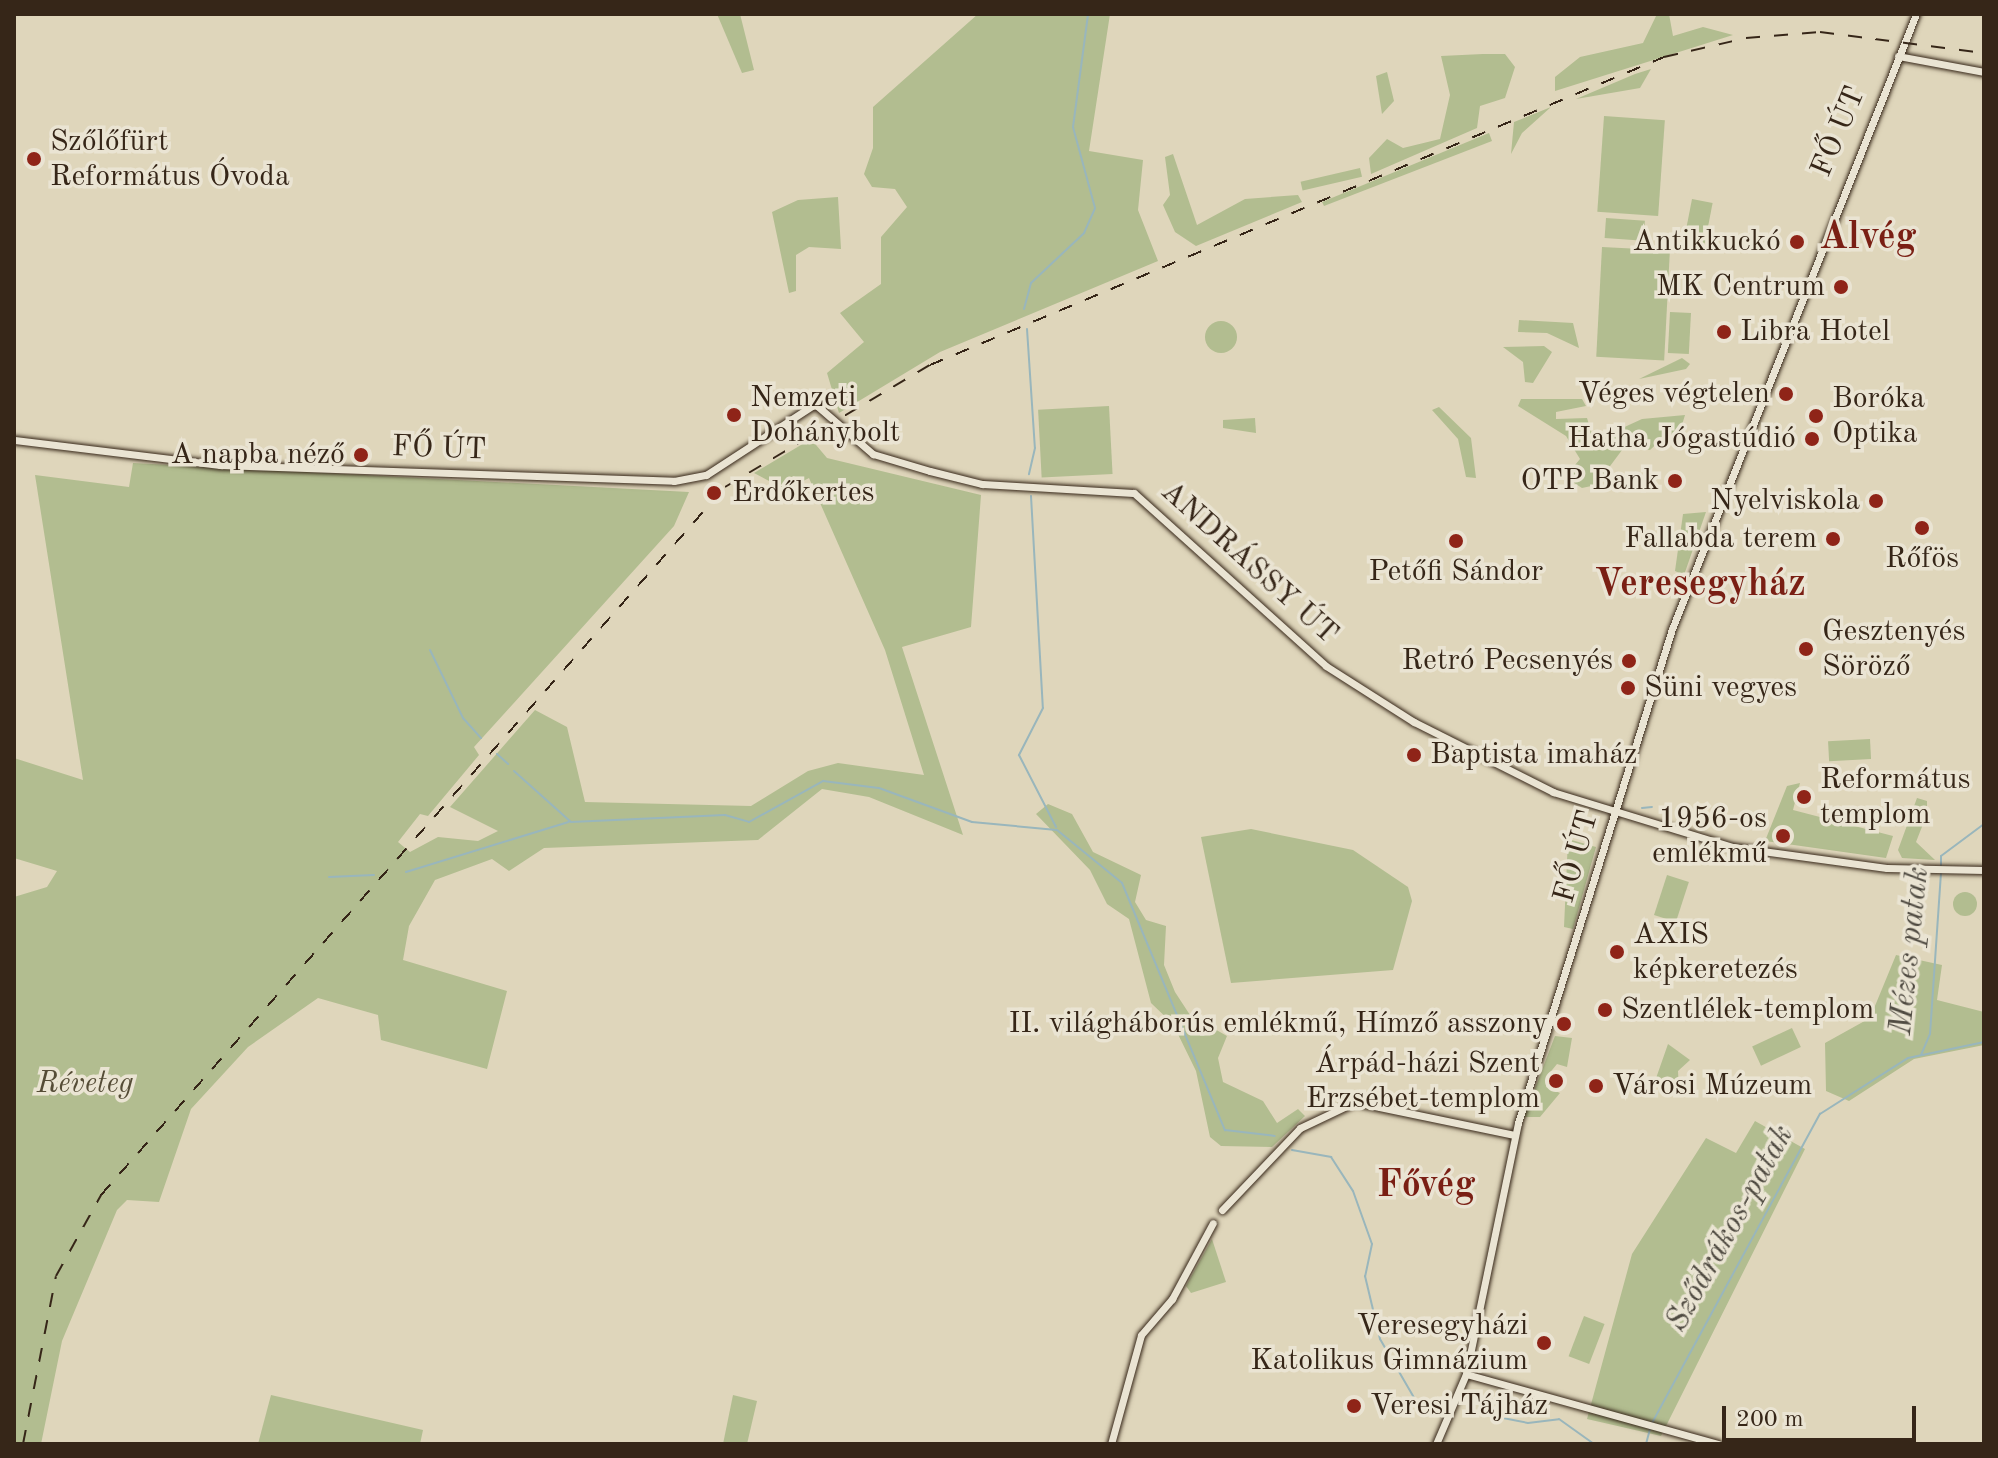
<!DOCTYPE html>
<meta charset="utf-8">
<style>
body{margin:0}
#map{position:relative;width:1998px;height:1458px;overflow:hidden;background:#dfd6bb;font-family:"Old Standard TT",serif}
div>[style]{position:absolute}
.green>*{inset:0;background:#b2bd90;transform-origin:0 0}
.round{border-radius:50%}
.stream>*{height:2px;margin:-1px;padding:0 1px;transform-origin:1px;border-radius:1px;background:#99b6bc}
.roads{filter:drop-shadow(0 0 2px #362618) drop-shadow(0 0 2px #362618)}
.secondary>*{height:7px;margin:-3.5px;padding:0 3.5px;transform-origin:3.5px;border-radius:3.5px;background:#eae4d3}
.rail>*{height:2px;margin-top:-1px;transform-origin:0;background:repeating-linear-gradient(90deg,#362618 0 14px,transparent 0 28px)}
.dots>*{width:22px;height:22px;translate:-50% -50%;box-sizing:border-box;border:4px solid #eae4d3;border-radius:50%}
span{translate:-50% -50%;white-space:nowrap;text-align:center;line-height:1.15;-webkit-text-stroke:7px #eae4d3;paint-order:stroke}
.street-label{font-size:30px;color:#362618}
.poi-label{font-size:30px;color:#362618}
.left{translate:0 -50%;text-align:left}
.right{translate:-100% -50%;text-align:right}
.park-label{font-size:30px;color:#554c36;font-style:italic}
.water-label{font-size:32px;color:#4f4a41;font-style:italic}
.district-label{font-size:38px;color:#7a1f14;font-weight:700}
.frame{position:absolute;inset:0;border:16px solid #362618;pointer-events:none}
.scale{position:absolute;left:1722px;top:1406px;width:194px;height:36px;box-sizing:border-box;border:4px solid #362618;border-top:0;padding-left:10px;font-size:24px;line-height:28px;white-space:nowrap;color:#362618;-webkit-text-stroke:6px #eae4d3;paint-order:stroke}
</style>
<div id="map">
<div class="green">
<i style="clip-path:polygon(717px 14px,740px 14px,754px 70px,742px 73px)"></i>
<i style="clip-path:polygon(978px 14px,1110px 14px,1089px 151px,1143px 160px,1138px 210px,1158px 261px,940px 352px,839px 413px,827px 373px,864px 342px,840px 313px,881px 284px,881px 237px,907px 207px,895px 189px,872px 187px,864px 174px,873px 148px,873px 107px)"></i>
<i style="clip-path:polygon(1657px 14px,1669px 14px,1673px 36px,1703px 27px,1733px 35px,1555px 91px,1555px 77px,1580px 57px,1643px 43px)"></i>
<i style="clip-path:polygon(1483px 54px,1505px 54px,1515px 67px,1505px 98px,1480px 106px,1477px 128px,1371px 174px,1369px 158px,1387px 139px,1403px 148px,1440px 139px,1450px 95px,1441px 56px)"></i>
<i style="clip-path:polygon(1651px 69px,1640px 88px,1576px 99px,1635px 74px)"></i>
<i style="clip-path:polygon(1387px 72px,1394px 101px,1382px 114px,1376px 76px)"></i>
<i style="clip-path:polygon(1551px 107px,1522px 133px,1511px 154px,1514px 122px)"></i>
<i style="left:1604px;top:116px;width:61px;height:96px;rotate:4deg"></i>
<i style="clip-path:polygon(1489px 133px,1492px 141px,1324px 206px,1322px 202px)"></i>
<i style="clip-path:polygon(1173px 154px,1197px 225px,1245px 199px,1298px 195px,1302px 202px,1196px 246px,1175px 232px,1163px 205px,1170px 195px,1165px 157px)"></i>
<i style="left:1360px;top:168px;width:9px;height:61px;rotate:77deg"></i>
<i style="clip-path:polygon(838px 197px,841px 249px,809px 247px,796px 255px,796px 291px,789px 293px,772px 212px,798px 200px)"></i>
<i style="left:1692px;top:199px;width:21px;height:41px;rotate:11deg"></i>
<i style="left:1606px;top:218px;width:39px;height:20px;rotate:4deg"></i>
<i style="left:1602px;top:247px;width:68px;height:110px;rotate:3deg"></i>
<i style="left:1670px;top:312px;width:21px;height:41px;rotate:3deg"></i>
<i style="clip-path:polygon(1519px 320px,1573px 323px,1579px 348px,1547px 333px,1518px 332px)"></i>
<i class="round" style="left:1205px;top:321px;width:32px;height:32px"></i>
<i style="clip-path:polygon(1544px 346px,1552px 352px,1533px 383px,1525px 382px,1523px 362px,1503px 347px)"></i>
<i style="clip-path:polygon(1682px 358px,1690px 364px,1686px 369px,1639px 379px)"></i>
<i style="clip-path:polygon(1521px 399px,1582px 399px,1586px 406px,1556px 412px,1556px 419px,1587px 418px,1594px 441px,1642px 419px,1685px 415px,1678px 438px,1666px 435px,1650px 450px,1625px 446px,1596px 485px,1582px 488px,1565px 477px,1580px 459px,1566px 436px,1518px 406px)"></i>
<i style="left:1109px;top:406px;width:68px;height:71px;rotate:87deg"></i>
<i style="clip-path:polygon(1439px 407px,1471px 438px,1476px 478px,1466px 477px,1458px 439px,1432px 410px)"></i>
<i style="clip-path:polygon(1255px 418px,1256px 433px,1223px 428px,1223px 420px)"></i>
<i style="clip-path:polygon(811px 439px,827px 458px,981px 495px,971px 627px,902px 647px,963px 835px,869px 797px,822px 789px,758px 840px,544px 848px,509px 871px,492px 859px,435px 880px,409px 926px,403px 960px,507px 991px,487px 1069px,381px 1040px,378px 1015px,318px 998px,248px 1047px,191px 1109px,159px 1202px,127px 1200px,117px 1210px,62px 1341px,41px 1444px,14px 1444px,14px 897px,47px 887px,57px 871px,14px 858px,14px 758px,83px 780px,35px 475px,129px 487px,133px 463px,689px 492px,674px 526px,474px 747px,479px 755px,428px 816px,420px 814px,398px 842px,410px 852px,438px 837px,478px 841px,498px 831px,450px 807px,535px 710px,567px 727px,585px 802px,751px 806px,808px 771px,838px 763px,924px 775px,885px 650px,809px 478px,786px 490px,754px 473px)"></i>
<i style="clip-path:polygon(1706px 512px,1684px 575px,1675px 571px,1683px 514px)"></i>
<i style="left:1870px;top:739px;width:20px;height:42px;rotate:87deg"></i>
<i style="clip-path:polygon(1800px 783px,1793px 810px,1893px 836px,1886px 858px,1765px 841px,1787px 786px)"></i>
<i style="clip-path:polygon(1917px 798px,1927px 801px,1927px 814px,1916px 842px,1935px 860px,1902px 858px,1898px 850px)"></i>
<i style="clip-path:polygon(1048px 804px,1072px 814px,1093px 852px,1141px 875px,1135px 902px,1146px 920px,1166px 926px,1164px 965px,1175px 992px,1190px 1015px,1227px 1036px,1218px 1058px,1223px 1082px,1263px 1101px,1277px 1123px,1298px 1109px,1305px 1116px,1272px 1147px,1221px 1146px,1210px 1137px,1196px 1071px,1173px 1024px,1151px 1003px,1129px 919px,1107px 904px,1090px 870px,1036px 814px)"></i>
<i style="clip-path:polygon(1251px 829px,1353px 850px,1408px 887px,1412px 901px,1393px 970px,1231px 983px,1201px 837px)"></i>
<i style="clip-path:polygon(1568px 839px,1596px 847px,1573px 929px,1564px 927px)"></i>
<i style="left:1667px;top:875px;width:23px;height:42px;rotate:18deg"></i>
<i class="round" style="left:1953px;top:892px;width:24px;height:24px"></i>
<i style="clip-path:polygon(1896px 955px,1942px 965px,1937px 1000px,1984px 1012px,1984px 1045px,1914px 1059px,1849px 1101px,1826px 1091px,1825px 1043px,1870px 1018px)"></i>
<i style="left:1792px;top:1028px;width:21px;height:44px;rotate:65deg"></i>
<i style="clip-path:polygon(1555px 1036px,1572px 1038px,1567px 1067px,1557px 1064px,1548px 1075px,1546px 1087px,1560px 1093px,1540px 1117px,1524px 1117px)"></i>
<i style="clip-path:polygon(1668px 1044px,1690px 1060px,1678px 1071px,1679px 1090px,1670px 1093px,1654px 1084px)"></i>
<i style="clip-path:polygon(1755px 1121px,1805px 1149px,1661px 1436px,1587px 1419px,1632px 1254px,1706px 1138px,1736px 1153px)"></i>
<i style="clip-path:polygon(1212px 1239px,1226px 1282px,1191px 1293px,1186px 1286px)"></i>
<i style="left:1584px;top:1316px;width:22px;height:43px;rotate:21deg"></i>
<i style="clip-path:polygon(271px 1395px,423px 1430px,420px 1444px,258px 1444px)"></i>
<i style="clip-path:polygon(733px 1395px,757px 1401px,747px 1444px,723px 1444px)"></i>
</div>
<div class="stream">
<i style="left:1024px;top:309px;width:27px;rotate:-75deg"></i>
<i style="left:1031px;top:283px;width:73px;rotate:-43.3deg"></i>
<i style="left:1084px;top:233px;width:27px;rotate:-66deg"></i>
<i style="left:1095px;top:208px;width:84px;rotate:-105.2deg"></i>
<i style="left:1073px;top:127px;width:114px;rotate:-82.4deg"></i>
<i style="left:1027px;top:329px;width:119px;rotate:86.2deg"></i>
<i style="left:1035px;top:448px;width:27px;rotate:103deg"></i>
<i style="left:1031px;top:496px;width:212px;rotate:86.8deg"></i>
<i style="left:1043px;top:708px;width:53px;rotate:117.1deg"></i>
<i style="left:1019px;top:755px;width:81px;rotate:62.8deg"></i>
<i style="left:430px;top:650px;width:76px;rotate:64.1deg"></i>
<i style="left:463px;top:718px;width:27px;rotate:48deg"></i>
<i style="left:497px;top:754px;width:15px;rotate:42deg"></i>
<i style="left:514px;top:771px;width:76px;rotate:41.8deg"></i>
<i style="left:571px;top:822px;width:154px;rotate:-2.6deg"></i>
<i style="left:725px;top:815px;width:25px;rotate:16deg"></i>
<i style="left:749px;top:822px;width:85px;rotate:-29deg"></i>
<i style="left:823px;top:781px;width:56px;rotate:7.1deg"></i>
<i style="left:879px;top:788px;width:99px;rotate:20.1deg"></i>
<i style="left:972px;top:822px;width:85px;rotate:5.4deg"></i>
<i style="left:1057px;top:830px;width:84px;rotate:39.2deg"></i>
<i style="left:1122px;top:883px;width:268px;rotate:67.4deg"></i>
<i style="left:1225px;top:1130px;width:50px;rotate:6.8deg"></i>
<i style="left:1642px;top:808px;width:10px;rotate:-6deg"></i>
<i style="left:1941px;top:865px;width:9px;rotate:-90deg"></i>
<i style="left:1941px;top:856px;width:54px;rotate:-36.7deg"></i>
<i style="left:406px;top:872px;width:170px;rotate:-17.1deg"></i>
<i style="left:329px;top:877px;width:45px;rotate:-2.5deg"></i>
<i style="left:1921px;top:1055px;width:23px;rotate:-67deg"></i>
<i style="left:1930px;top:1034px;width:163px;rotate:-86.1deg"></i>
<i style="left:1292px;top:1150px;width:40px;rotate:10deg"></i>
<i style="left:1331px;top:1157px;width:40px;rotate:57.1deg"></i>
<i style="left:1353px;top:1191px;width:56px;rotate:70.3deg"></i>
<i style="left:1372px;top:1244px;width:33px;rotate:102deg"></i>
<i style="left:1365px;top:1276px;width:65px;rotate:76.6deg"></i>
<i style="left:1380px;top:1339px;width:72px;rotate:59.9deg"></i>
<i style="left:1416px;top:1401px;width:27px;rotate:24deg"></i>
<i style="left:1467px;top:1411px;width:62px;rotate:11.1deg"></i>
<i style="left:1528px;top:1423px;width:31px;rotate:-7deg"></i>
<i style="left:1559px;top:1419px;width:43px;rotate:35.5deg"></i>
<i style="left:1652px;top:1423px;width:352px;rotate:-61.5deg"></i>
<i style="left:1820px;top:1114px;width:104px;rotate:-32.5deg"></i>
<i style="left:1908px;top:1058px;width:78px;rotate:-11.9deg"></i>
<i style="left:1646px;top:1444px;width:16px;rotate:-75deg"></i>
</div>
<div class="roads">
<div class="secondary">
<i style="left:1898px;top:56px;width:87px;rotate:10.5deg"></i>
<i style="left:14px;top:440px;width:208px;rotate:6.9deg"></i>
<i style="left:220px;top:465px;width:454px;rotate:2deg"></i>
<i style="left:674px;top:481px;width:33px;rotate:-11deg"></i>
<i style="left:706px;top:475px;width:130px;rotate:-33.1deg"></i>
<i style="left:815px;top:404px;width:77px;rotate:40.8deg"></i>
<i style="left:873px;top:454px;width:59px;rotate:16.6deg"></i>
<i style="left:930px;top:471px;width:54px;rotate:14deg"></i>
<i style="left:982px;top:484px;width:152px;rotate:3.4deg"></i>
<i style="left:1134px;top:493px;width:258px;rotate:42deg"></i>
<i style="left:1326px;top:666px;width:104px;rotate:32.5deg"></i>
<i style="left:1414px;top:722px;width:156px;rotate:26.7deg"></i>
<i style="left:1553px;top:792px;width:188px;rotate:17deg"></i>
<i style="left:1733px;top:847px;width:155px;rotate:7.8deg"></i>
<i style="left:1887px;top:868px;width:97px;rotate:1.2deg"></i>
<i style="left:1222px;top:1210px;width:113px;rotate:-46.4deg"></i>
<i style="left:1300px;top:1128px;width:61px;rotate:-25.3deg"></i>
<i style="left:1355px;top:1102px;width:163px;rotate:11.7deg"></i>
<i style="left:1466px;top:1374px;width:262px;rotate:15.5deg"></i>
<i style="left:1111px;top:1444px;width:113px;rotate:-74.6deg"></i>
<i style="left:1141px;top:1335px;width:48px;rotate:-49.3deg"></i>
<i style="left:1172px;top:1299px;width:86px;rotate:-61.7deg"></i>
<i style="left:1436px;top:1444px;width:76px;rotate:-66.8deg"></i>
<i style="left:1466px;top:1374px;width:256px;rotate:-78.3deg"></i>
<i style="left:1518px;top:1123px;width:517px;rotate:-72.69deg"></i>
<i style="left:1672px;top:629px;width:662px;rotate:-68.36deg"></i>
</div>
</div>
<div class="rail">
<i style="left:23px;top:1444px;width:171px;rotate:-78.9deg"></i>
<i style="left:56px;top:1276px;width:93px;rotate:-60.9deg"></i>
<i style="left:101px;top:1195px;width:944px;rotate:-48.61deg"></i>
<i style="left:725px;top:487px;width:239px;rotate:-30.8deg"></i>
<i style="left:930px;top:365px;width:796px;rotate:-22.76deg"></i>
<i style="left:1664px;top:57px;width:84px;rotate:-13deg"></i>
<i style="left:1746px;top:38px;width:74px;rotate:-4.6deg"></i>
<i style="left:1820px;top:32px;width:165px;rotate:7.3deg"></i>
</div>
<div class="dots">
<i style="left:34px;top:159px;background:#8f2418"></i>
<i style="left:1797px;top:242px;background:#8f2418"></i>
<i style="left:1841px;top:287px;background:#8f2418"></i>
<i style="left:1724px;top:332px;background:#8f2418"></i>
<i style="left:1786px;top:394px;background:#8f2418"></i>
<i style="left:734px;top:415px;background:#8f2418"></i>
<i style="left:1816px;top:416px;background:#8f2418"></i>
<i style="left:1812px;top:439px;background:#8f2418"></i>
<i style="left:361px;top:455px;background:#8f2418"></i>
<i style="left:1675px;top:481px;background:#8f2418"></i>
<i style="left:714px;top:493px;background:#8f2418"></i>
<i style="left:1876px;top:501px;background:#8f2418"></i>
<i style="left:1922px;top:528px;background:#8f2418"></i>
<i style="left:1833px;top:539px;background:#8f2418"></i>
<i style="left:1456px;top:541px;background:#8f2418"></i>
<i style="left:1806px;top:649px;background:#8f2418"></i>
<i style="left:1629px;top:661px;background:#8f2418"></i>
<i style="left:1628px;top:688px;background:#8f2418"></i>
<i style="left:1414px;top:755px;background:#8f2418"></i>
<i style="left:1804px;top:797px;background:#8f2418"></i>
<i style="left:1783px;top:836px;background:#8f2418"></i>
<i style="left:1617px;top:952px;background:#8f2418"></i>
<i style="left:1605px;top:1010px;background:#8f2418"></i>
<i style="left:1564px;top:1024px;background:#8f2418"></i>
<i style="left:1556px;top:1081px;background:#8f2418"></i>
<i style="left:1596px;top:1086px;background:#8f2418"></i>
<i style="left:1544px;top:1343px;background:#8f2418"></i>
<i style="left:1354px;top:1406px;background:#8f2418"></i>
</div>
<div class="street-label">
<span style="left:1839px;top:132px;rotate:-67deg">FŐ ÚT</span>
<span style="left:439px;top:449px;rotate:2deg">FŐ ÚT</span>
<span style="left:1249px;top:563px;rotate:42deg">ANDRÁSSY ÚT</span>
<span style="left:1577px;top:857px;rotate:-74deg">FŐ ÚT</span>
</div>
<div class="poi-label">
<span class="left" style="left:50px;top:159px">Szőlőfürt<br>Református Óvoda</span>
<span class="right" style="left:1781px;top:242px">Antikkuckó</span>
<span class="right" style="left:1825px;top:287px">MK Centrum</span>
<span class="left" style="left:1740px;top:332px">Libra Hotel</span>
<span class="right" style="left:1770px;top:394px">Véges végtelen</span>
<span class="left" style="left:750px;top:415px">Nemzeti<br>Dohánybolt</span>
<span class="left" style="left:1832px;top:416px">Boróka<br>Optika</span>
<span class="right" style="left:1796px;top:439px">Hatha Jógastúdió</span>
<span class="right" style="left:345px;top:455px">A napba néző</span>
<span class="right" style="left:1659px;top:481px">OTP Bank</span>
<span class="left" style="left:732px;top:493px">Erdőkertes</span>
<span class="right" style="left:1860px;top:501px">Nyelviskola</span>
<span class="right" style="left:1817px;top:539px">Fallabda terem</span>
<span style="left:1922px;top:559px">Rőfös</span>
<span style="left:1456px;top:572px">Petőfi Sándor</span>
<span class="left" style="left:1822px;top:649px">Gesztenyés<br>Söröző</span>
<span class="right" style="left:1613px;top:661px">Retró Pecsenyés</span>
<span class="left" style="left:1644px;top:688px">Süni vegyes</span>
<span class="left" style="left:1430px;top:755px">Baptista imaház</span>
<span class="left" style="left:1820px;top:797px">Református<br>templom</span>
<span class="right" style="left:1767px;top:836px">1956-os<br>emlékmű</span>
<span class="left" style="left:1633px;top:952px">AXIS<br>képkeretezés</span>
<span class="left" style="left:1621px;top:1010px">Szentlélek-templom</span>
<span class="right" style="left:1548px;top:1024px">II. világháborús emlékmű, Hímző asszony</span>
<span class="right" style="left:1540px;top:1081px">Árpád-házi Szent<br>Erzsébet-templom</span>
<span class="left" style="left:1612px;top:1086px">Városi Múzeum</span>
<span class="right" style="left:1528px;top:1343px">Veresegyházi<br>Katolikus Gimnázium</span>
<span class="left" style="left:1370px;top:1406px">Veresi Tájház</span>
</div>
<div class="park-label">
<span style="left:85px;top:1084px">Réveteg</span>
</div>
<div class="water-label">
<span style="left:1911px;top:951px;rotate:-84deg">Mézes patak</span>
<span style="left:1731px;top:1229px;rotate:-61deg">Sződrákos-patak</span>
</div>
<div class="district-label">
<span style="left:1868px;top:239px">Alvég</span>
<span style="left:1700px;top:586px">Veresegyház</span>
<span style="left:1426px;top:1187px">Fővég</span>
</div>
<div class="frame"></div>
<div class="scale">200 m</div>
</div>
